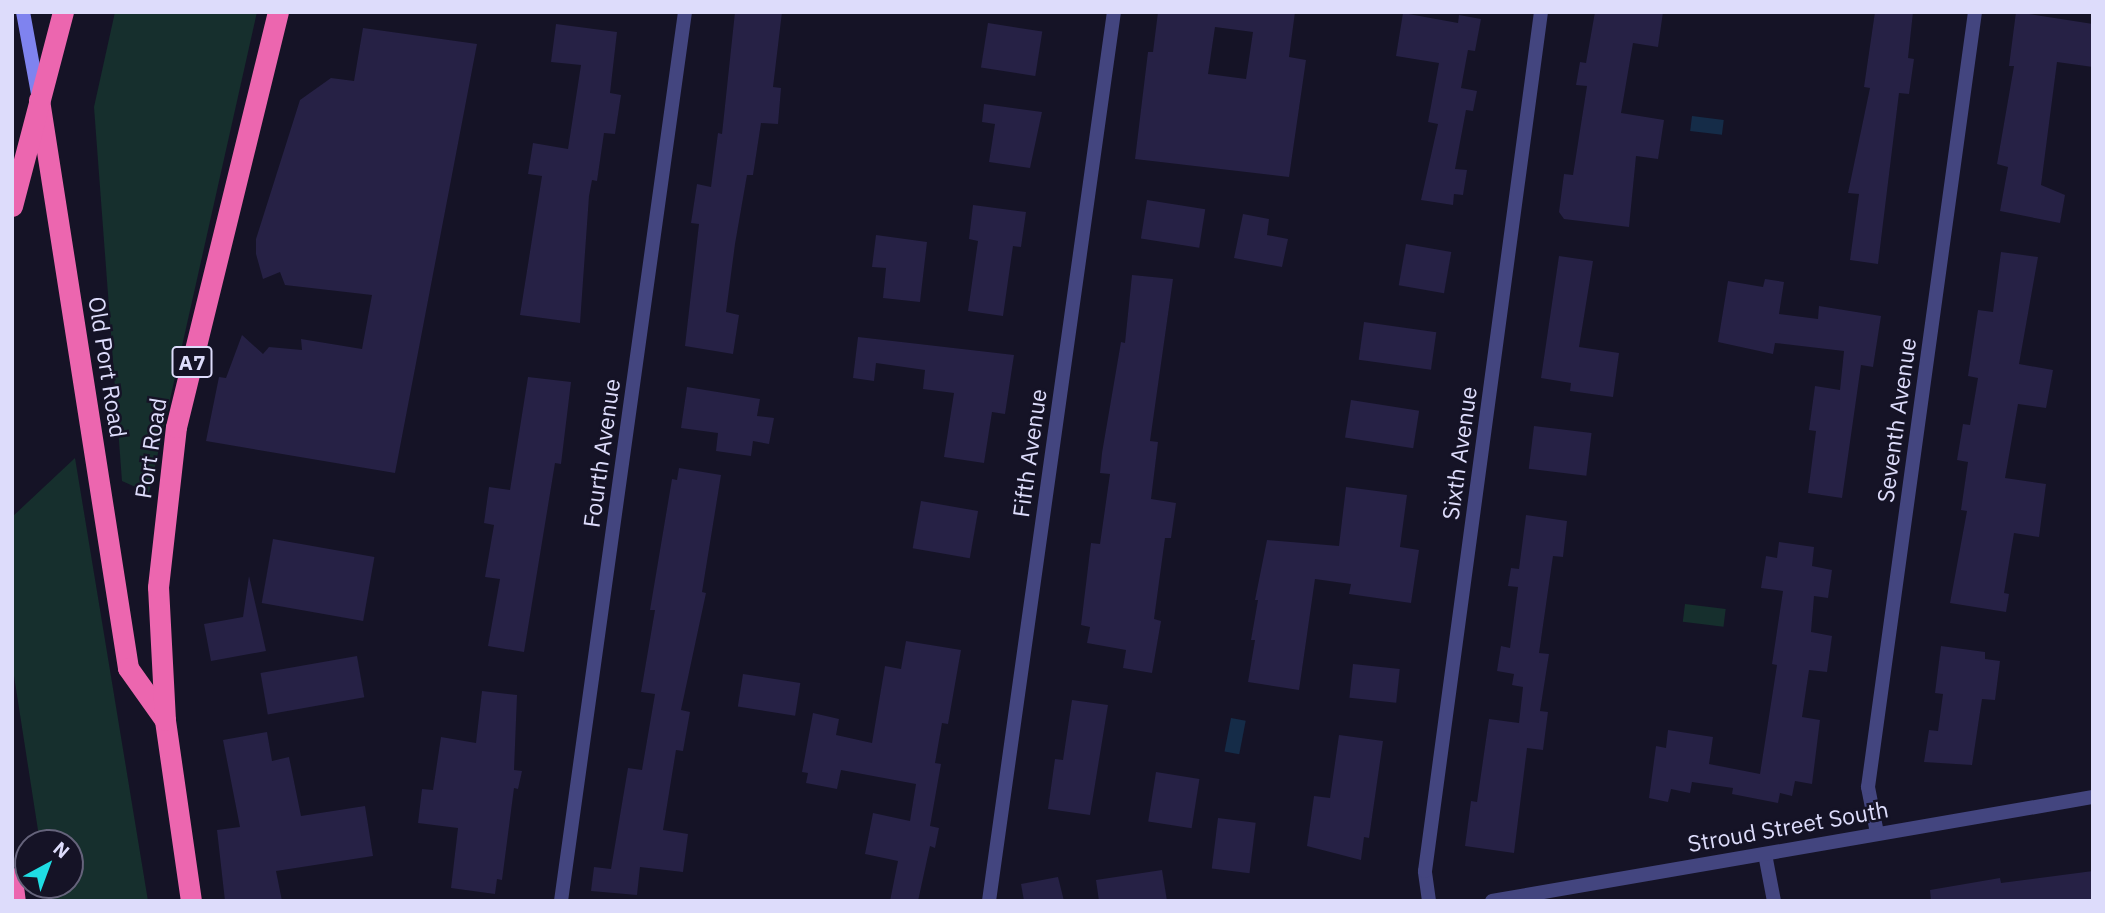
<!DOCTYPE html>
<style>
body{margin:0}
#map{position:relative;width:2105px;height:913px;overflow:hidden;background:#151326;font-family:"IBM Plex Sans",sans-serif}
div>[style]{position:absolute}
.green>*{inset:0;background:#162f2d;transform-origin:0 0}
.water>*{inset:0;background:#152c48;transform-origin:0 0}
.building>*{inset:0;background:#262145;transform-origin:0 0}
.street>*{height:14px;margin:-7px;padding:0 7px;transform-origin:7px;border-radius:7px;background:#43457f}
.secondary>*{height:14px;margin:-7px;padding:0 7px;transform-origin:7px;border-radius:7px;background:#7f83ef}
.highway>*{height:21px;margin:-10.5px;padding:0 10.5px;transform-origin:10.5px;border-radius:10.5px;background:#ec66af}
span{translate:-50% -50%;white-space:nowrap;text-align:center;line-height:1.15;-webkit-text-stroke:5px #151326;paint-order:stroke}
.shield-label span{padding:2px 5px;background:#151326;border:2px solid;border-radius:5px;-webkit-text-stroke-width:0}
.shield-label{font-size:21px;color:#dddcfb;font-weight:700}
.street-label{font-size:23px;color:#dddcfb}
.frame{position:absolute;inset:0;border:14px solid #dddcfb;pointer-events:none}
.north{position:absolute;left:14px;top:829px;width:70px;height:70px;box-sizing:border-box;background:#151326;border:2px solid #65637b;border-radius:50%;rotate:41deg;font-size:19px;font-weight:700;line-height:28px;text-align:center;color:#dddcfb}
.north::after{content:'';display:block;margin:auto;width:24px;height:32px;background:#1fdde4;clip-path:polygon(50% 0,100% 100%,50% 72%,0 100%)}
</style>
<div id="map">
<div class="green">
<i style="clip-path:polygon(115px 12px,257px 12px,149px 493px,122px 481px,94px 107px)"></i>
<i style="clip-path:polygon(75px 458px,148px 901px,49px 901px,47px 885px,70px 885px,70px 843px,40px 843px,12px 663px,12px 517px)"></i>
<i style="left:1685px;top:604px;width:41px;height:18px;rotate:7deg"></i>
</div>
<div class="water">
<i style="left:1692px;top:116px;width:32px;height:15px;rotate:7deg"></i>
<i style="left:1231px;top:718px;width:15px;height:34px;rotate:11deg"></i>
</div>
<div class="building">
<i style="clip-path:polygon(735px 12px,782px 12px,773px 87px,781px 88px,778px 124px,761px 123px,753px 175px,747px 175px,735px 244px,726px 312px,739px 315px,733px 354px,685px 346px,699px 224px,691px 223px,697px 184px,711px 187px,718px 133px,722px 134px)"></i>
<i style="clip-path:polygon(evenodd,1158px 12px,1295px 12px,1289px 57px,1306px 60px,1289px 177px,1135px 159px,1148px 52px,1153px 52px,1158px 12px,1215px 27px,1253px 32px,1246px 79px,1208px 74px,1215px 27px)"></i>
<i style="clip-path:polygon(1595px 12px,1663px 12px,1658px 47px,1633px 43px,1621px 113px,1664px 120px,1658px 159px,1636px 156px,1629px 227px,1564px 219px,1559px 212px,1564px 174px,1573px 175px,1587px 86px,1576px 85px,1580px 62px,1586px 63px)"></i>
<i style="clip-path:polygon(1875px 12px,1913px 12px,1908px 58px,1914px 59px,1909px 94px,1899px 93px,1878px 264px,1850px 260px,1859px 194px,1848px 193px,1870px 88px,1864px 87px)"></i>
<i style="clip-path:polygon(2016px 12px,2093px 24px,2093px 67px,2057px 62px,2041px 185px,2065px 195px,2060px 223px,2000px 211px,2008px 167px,1997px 164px,2014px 66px,2009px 66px)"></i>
<i style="clip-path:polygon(1403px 13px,1458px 23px,1459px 15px,1481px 19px,1475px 51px,1468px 50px,1461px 88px,1477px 91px,1473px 111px,1466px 110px,1455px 169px,1467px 170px,1463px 195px,1454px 194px,1453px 205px,1421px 200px,1438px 124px,1428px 122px,1439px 63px,1396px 56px)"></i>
<i style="left:988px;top:23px;width:55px;height:45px;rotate:9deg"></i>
<i style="clip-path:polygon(556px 24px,617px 32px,610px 93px,621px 95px,615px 134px,604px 133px,597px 181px,592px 180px,589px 196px,580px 323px,520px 315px,542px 176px,528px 174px,533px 143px,568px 149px,581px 65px,551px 62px)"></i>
<i style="clip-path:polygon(363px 28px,477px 44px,395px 473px,206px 441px,219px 377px,226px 378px,242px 335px,263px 354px,269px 347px,302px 350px,301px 339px,362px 349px,372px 295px,285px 285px,280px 272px,263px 279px,256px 254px,256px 239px,300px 100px,331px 78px,354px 81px)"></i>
<i style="clip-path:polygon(984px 104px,1042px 112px,1030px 168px,989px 162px,995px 124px,982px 122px)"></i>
<i style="left:1147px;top:200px;width:59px;height:39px;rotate:9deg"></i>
<i style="clip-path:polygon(973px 205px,1026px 212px,1021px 247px,1013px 246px,1003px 316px,968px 311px,978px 241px,969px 239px)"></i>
<i style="clip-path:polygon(1243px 214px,1269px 219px,1267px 235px,1288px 239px,1282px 267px,1234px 258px)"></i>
<i style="clip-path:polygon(876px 235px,927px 242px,920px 302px,883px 298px,886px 268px,872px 267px)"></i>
<i style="left:1406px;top:244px;width:46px;height:42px;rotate:10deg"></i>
<i style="clip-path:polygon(2001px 252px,2038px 257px,2019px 364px,2053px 370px,2046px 408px,2018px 404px,2005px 478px,2046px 484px,2039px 537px,2014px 533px,2004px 593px,2009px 594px,2006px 612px,1950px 603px,1967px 511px,1961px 510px,1968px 462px,1957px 460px,1963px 424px,1970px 425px,1978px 378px,1968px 376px,1978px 310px,1993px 312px)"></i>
<i style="clip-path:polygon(1559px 256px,1593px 261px,1579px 347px,1619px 353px,1613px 397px,1570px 391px,1571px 383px,1541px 378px)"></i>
<i style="clip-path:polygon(1132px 275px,1173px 279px,1150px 441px,1158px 442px,1151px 499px,1176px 503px,1171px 538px,1165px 538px,1154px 619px,1161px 621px,1152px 673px,1123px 668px,1126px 650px,1087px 643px,1090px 627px,1081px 625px,1091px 543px,1100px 544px,1110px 474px,1100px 473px,1102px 453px,1121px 342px,1125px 343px)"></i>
<i style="clip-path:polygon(1765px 279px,1784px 282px,1779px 314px,1818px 319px,1819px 306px,1881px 316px,1873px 367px,1861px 365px,1842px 498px,1808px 493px,1816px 431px,1809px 430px,1815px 386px,1840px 390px,1844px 351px,1775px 343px,1773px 354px,1718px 342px,1728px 281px,1763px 287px)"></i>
<i style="left:1364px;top:322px;width:73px;height:38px;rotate:8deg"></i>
<i style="clip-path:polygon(858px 337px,1014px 355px,1005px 414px,992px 412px,984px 463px,944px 457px,954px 393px,923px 389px,925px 370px,876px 363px,874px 381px,853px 378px)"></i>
<i style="clip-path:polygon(528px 377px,571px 382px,561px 464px,555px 463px,524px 652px,488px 646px,500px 579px,485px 577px,494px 525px,484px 523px,489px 487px,510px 490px)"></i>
<i style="clip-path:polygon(687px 387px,760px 399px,757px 416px,774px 418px,769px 444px,753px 441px,751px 456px,716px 451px,718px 433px,681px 428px)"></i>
<i style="left:1351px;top:400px;width:69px;height:38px;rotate:9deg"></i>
<i style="left:1534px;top:426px;width:58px;height:43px;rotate:7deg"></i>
<i style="clip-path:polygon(679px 468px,721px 475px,702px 592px,706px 593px,681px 710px,690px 712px,683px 751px,676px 750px,663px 830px,688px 834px,683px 872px,640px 867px,637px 895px,591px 891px,594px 867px,611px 869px,628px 768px,642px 770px,655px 694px,641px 692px,655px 610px,650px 610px,672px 479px,677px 480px)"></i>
<i style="clip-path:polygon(1346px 487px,1407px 495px,1400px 547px,1419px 550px,1411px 603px,1349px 594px,1351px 584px,1315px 579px,1299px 690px,1248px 682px,1255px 640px,1251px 640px,1258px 600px,1255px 600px,1267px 540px,1339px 546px)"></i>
<i style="left:921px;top:501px;width:58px;height:48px;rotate:10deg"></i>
<i style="clip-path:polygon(1526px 515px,1567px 521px,1563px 557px,1553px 556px,1539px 653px,1549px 654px,1540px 711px,1548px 712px,1543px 750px,1527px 748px,1514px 853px,1465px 846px,1471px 801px,1477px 802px,1489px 719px,1519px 723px,1523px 687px,1512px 685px,1514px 674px,1497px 671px,1501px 646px,1510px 648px,1518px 587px,1508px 586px,1511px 568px,1519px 569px)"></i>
<i style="left:273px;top:539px;width:103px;height:65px;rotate:10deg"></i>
<i style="clip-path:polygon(1779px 542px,1814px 547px,1812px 566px,1832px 570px,1828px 598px,1814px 596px,1811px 632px,1832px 636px,1827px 672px,1809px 670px,1802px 717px,1820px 720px,1812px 784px,1795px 781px,1792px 796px,1780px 793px,1778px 803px,1732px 794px,1733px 788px,1692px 782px,1690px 793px,1671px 789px,1668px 802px,1649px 798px,1656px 746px,1666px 748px,1668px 730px,1713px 737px,1709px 764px,1760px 774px,1777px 665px,1772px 664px,1783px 591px,1761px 588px,1766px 556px,1777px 558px)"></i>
<i style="clip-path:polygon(249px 576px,266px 651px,211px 661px,204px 624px,243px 617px)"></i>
<i style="clip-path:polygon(906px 641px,961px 650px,948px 724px,942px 723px,935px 763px,941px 764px,930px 826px,939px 828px,935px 848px,930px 846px,918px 901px,890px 901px,898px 861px,865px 854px,873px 813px,910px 821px,916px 784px,841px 770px,837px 789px,806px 783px,808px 773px,802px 772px,813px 713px,839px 719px,836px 735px,872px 743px,885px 666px,901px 669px)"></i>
<i style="clip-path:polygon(1941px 646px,1985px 652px,1985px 659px,2000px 661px,1995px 700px,1982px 699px,1972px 765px,1924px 762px,1929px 730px,1938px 731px,1943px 694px,1935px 693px)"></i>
<i style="left:357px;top:656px;width:42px;height:98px;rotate:80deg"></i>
<i style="left:1353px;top:664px;width:47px;height:34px;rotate:6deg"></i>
<i style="left:743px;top:674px;width:58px;height:33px;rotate:9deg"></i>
<i style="clip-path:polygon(482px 691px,517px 695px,514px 770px,522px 771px,518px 789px,514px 788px,502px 880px,497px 879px,495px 894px,451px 888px,458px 828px,418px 823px,422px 789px,433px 790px,441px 737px,476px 743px)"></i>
<i style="clip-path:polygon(1072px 700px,1108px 705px,1090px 815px,1048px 809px,1055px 759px,1063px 760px)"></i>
<i style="clip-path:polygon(267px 732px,272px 761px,289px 757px,301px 816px,365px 806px,373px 856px,276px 871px,282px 901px,225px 901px,217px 830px,240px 827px,223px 740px)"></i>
<i style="clip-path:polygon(1339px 735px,1383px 741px,1369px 838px,1364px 837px,1361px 860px,1307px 846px,1314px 796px,1330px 798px)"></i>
<i style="left:1156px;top:772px;width:44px;height:50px;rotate:9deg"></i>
<i style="left:1218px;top:818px;width:38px;height:51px;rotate:7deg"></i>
<i style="clip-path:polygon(1162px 870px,1167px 901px,1099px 901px,1096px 880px)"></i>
<i style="clip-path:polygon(2093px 871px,2093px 901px,1931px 901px,1930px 890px,2000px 878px,2001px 883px)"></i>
<i style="clip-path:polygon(1058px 877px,1064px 901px,1024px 901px,1021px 884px)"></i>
</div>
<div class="street">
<i style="left:1877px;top:833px;width:47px;rotate:-101.1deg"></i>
<i style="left:1868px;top:787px;width:782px;rotate:-82.14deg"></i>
<i style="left:1765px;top:854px;width:48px;rotate:79.2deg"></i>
<i style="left:561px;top:901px;width:898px;rotate:-82.06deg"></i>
<i style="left:989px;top:901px;width:898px;rotate:-82deg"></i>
<i style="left:1429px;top:901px;width:30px;rotate:-98deg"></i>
<i style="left:1425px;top:871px;width:867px;rotate:-82.31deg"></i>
<i style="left:1492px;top:901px;width:610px;rotate:-9.82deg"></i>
</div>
<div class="secondary">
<i style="left:23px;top:12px;width:83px;rotate:79.6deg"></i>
</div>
<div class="highway">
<i style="left:39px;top:100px;width:575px;rotate:81.09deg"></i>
<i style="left:128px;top:668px;width:64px;rotate:54.6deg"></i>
<i style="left:12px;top:206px;width:201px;rotate:-75.3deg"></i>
<i style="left:12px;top:878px;width:23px;rotate:83deg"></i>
<i style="left:191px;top:901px;width:183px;rotate:-98.2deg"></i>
<i style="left:165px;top:720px;width:133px;rotate:-93deg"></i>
<i style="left:158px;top:587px;width:161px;rotate:-83.6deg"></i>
<i style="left:176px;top:427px;width:427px;rotate:-76.2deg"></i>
</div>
<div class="shield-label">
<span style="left:192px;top:362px">A7</span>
</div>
<div class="street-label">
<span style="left:108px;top:367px;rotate:81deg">Old Port Road</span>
<span style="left:1896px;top:420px;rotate:-82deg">Seventh Avenue</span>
<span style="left:150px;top:448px;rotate:-81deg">Port Road</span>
<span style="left:601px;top:453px;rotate:-82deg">Fourth Avenue</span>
<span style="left:1029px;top:453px;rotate:-82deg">Fifth Avenue</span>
<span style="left:1459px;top:453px;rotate:-82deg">Sixth Avenue</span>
<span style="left:1788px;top:826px;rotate:-10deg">Stroud Street South</span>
</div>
<div class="frame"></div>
<div class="north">N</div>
</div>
